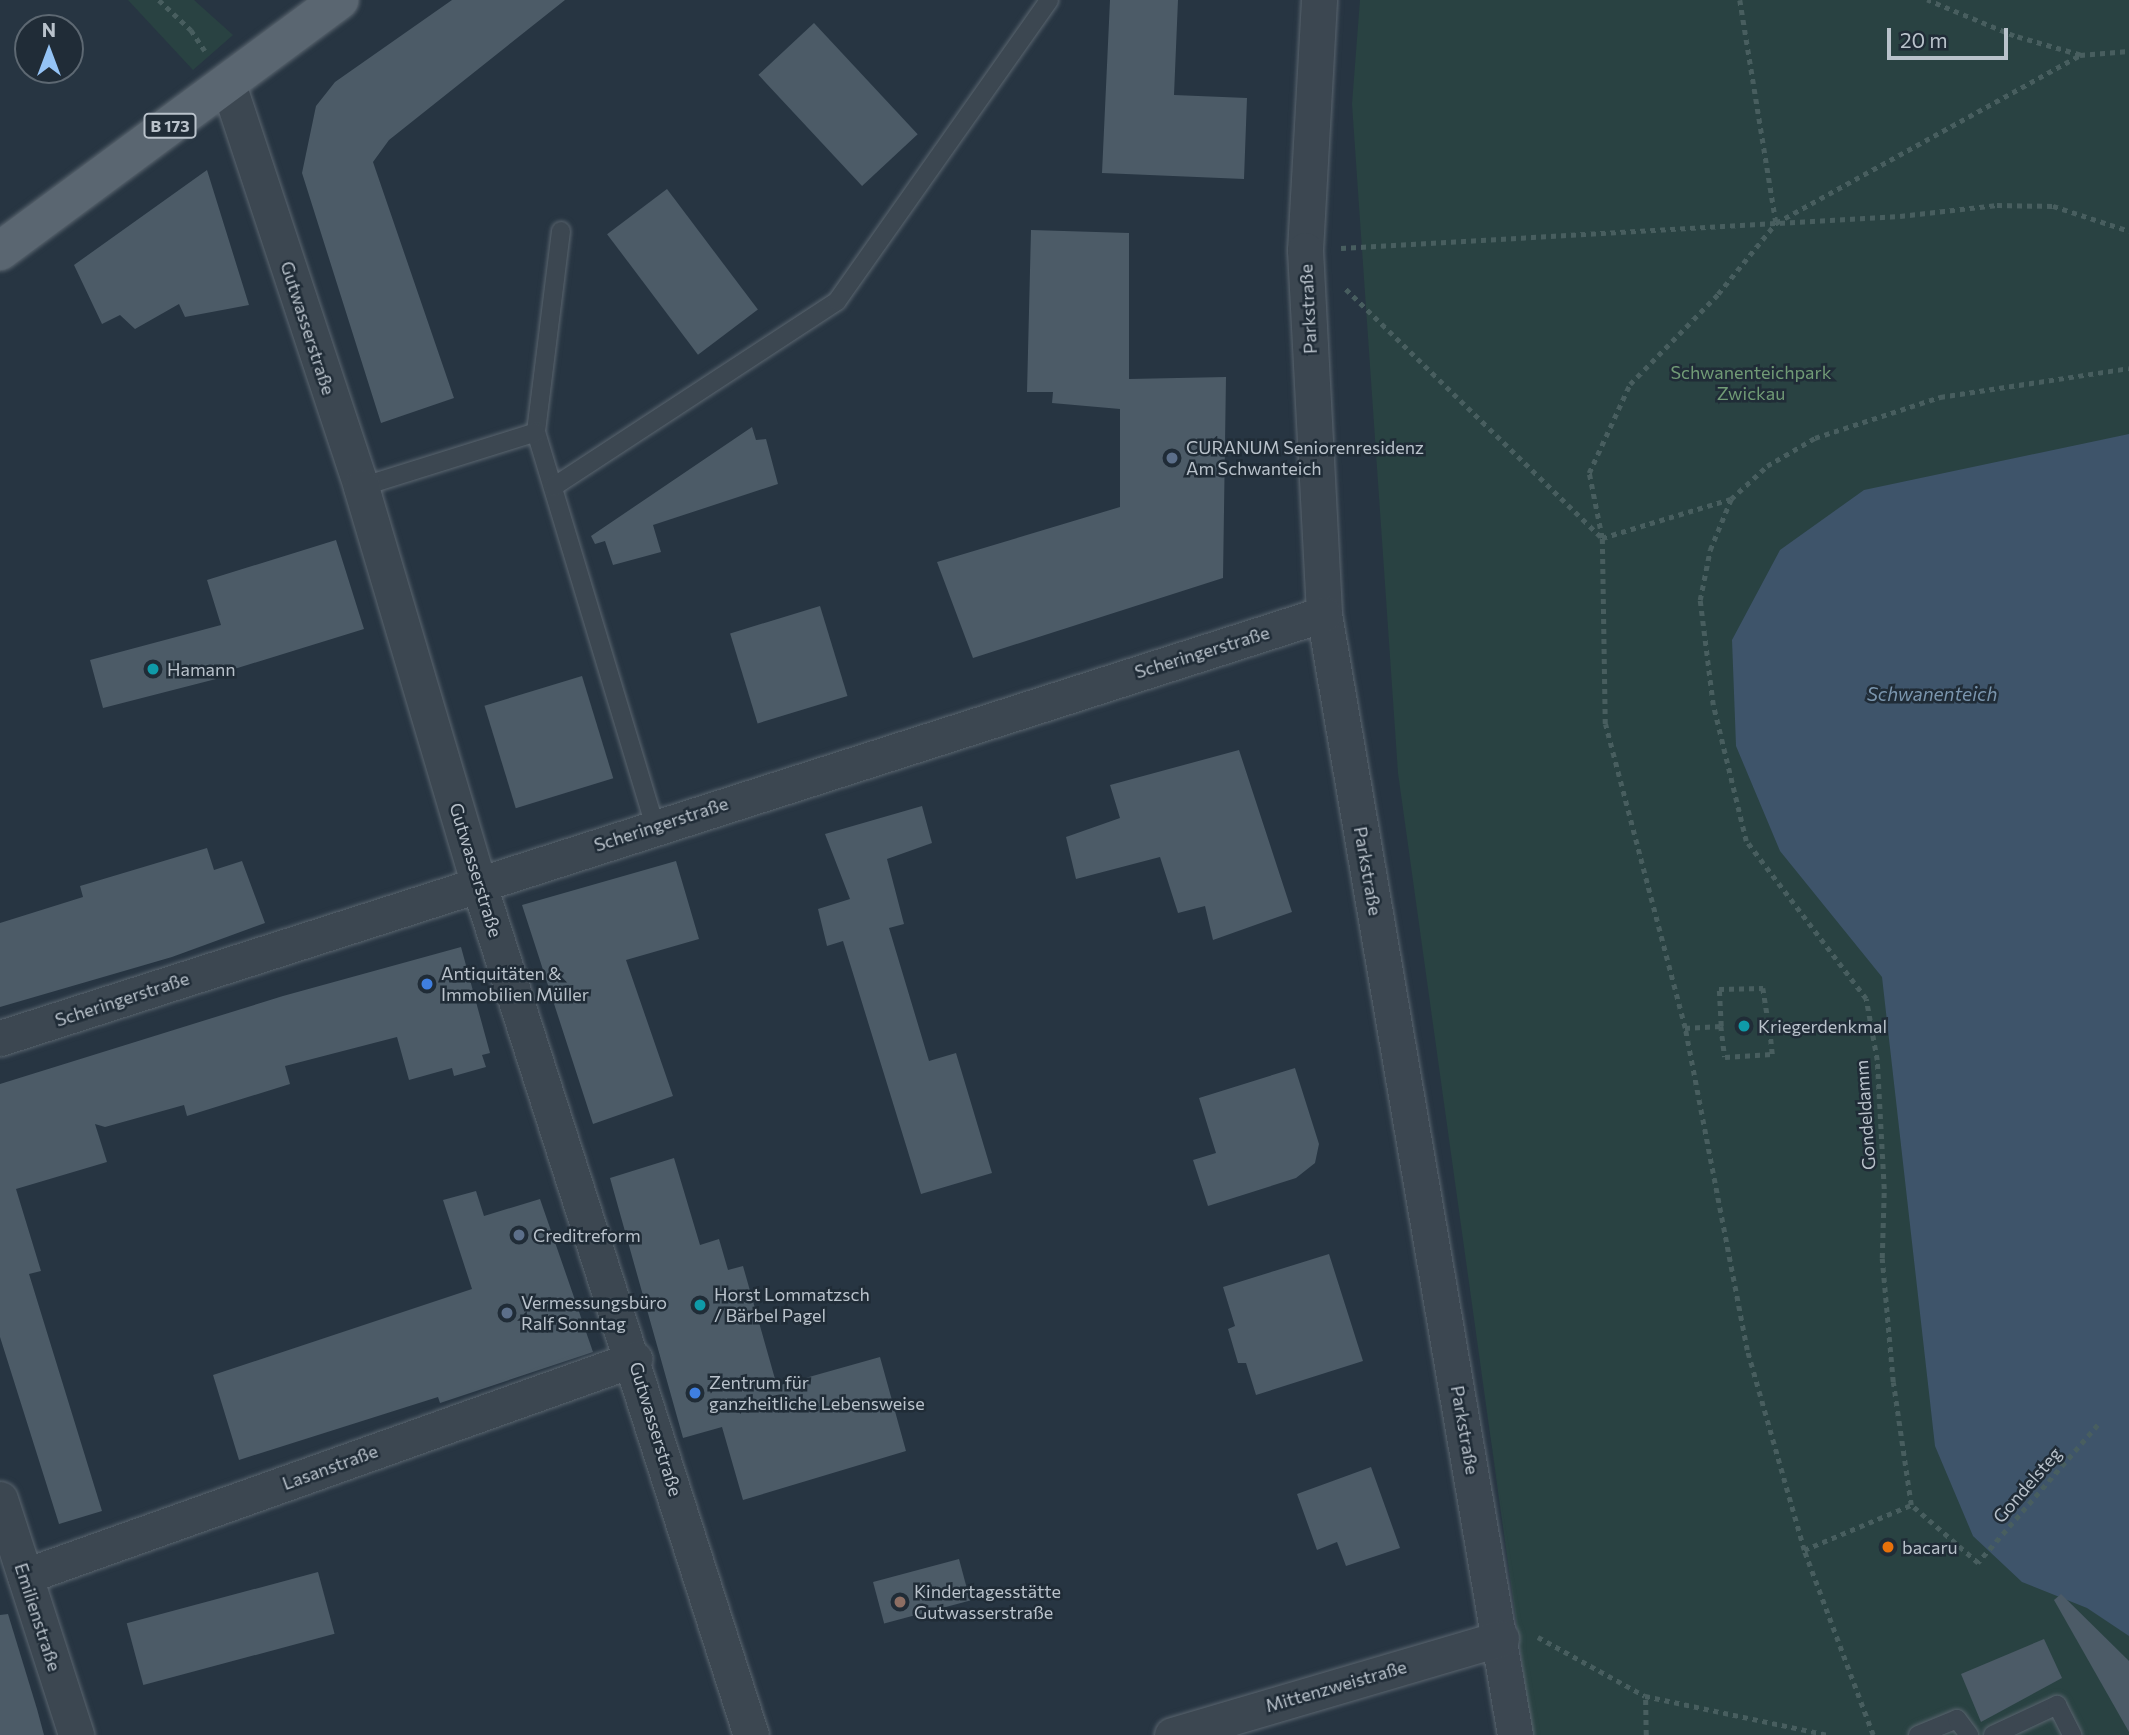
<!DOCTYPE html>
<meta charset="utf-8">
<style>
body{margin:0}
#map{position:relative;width:2129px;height:1735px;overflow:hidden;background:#273542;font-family:Commissioner,sans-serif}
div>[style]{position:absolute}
.green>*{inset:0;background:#294242}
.water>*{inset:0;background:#3e546a}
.building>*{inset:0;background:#4c5b67;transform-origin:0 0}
.path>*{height:4.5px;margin-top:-2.25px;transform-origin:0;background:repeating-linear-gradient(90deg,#485e5f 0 5px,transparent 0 10px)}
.roads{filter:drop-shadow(0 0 2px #5a656f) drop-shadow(0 0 2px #5a656f)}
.service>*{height:18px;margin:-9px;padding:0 9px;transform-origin:9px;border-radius:9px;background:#3c4751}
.minor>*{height:35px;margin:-17.5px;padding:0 17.5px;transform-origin:17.5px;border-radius:17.5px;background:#3c4751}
.primary>*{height:38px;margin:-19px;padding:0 19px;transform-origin:19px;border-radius:19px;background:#5a6671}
.dots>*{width:19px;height:19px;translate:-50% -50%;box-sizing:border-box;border:4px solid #202c37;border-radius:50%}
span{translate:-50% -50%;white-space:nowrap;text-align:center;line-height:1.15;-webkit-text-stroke:5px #202c37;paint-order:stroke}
.shield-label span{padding:2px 5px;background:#202c37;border:2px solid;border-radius:5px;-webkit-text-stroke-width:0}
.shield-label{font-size:16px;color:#b9c2cb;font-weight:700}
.street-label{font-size:18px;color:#b9c2cb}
.park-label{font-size:18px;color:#719b76}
.poi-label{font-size:18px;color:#b9c2cb}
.left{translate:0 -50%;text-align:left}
.water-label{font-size:19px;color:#7a95ad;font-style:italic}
.north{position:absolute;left:14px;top:14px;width:70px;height:70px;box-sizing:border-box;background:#202c37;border:2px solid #5d6872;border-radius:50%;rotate:0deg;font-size:19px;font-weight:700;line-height:28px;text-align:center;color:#b9c2cb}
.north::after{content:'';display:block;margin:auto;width:24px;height:32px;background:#94c3f5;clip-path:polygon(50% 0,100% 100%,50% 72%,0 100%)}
.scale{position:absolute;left:1887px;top:28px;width:121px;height:32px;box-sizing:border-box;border:4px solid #b9c2cb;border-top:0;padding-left:9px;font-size:21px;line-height:24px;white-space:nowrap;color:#b9c2cb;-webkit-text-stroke:5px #202c37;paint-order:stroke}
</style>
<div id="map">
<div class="green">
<i style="clip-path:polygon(128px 0,194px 0,233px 35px,193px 70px)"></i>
<i style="clip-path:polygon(1360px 0,2129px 0,2129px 1735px,1532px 1735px,1398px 773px,1352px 104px)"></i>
</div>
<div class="water">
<i style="clip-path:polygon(2129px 434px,2129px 1636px,2087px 1608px,2022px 1582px,1973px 1536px,1935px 1446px,1882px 977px,1780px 851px,1736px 746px,1732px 640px,1780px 550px,1864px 490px)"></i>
</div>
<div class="building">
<i style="clip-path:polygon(452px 0,565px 0,389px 140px,373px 162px,454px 398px,381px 423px,302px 173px,316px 106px,335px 82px)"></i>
<i style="clip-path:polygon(1110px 0,1178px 0,1174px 95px,1247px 98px,1244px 179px,1102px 173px)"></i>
<i style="left:814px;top:23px;width:152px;height:76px;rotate:47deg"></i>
<i style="clip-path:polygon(207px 170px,249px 305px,185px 317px,179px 304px,135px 329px,120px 315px,102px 324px,74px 265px)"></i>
<i style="left:667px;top:189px;width:151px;height:75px;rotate:53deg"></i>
<i style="clip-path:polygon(1031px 230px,1129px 233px,1129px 379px,1226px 377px,1223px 578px,973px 658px,937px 562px,1120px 507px,1120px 409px,1052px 403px,1053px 392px,1027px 392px)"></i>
<i style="clip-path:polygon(752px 427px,756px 440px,766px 439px,778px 484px,653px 525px,661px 552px,613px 565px,605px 541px,595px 544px,591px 536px)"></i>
<i style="clip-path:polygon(336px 540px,364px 629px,215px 675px,216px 679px,103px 708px,90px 660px,221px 625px,207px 580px)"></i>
<i style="left:820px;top:606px;width:94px;height:94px;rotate:73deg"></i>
<i style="left:582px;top:676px;width:107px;height:102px;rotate:73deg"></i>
<i style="clip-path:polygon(1239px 750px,1292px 912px,1213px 940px,1205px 906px,1178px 913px,1160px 857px,1076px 879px,1066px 837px,1120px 818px,1110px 785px)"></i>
<i style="clip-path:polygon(922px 806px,932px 843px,887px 859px,904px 924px,889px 928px,929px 1061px,956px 1053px,992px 1173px,921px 1194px,843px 941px,827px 946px,818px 909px,850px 899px,825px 834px)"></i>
<i style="clip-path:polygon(207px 848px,214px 870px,242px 861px,265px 923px,172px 957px,0 1007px,0 923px,83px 897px,80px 886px)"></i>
<i style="clip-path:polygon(676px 861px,699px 939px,626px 960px,673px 1096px,593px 1124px,522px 905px)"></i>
<i style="clip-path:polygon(461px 947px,490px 1053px,482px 1055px,486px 1067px,454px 1076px,452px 1068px,409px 1080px,397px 1037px,285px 1066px,290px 1084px,187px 1116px,184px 1105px,105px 1127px,95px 1124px,107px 1162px,16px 1189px,41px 1271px,29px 1274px,102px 1511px,59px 1524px,0 1337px,0 1084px,283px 996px)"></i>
<i style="clip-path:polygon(1295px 1068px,1319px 1144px,1315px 1163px,1296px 1178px,1208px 1206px,1193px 1160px,1216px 1153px,1199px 1098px)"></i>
<i style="clip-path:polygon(674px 1158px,700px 1245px,719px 1239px,728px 1270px,743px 1266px,777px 1386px,880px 1357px,906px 1451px,743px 1500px,722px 1427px,683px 1438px,610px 1178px)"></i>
<i style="clip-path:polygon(476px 1191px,484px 1216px,540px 1199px,593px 1352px,440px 1403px,438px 1397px,239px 1460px,213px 1375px,472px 1289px,443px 1200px)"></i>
<i style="clip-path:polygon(1329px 1254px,1363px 1361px,1256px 1395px,1246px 1363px,1238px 1363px,1228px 1329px,1235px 1326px,1223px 1287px)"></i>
<i style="clip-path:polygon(1371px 1467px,1400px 1548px,1346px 1566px,1337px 1542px,1317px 1550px,1297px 1494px)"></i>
<i style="left:959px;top:1559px;width:43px;height:89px;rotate:75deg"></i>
<i style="left:318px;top:1572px;width:64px;height:198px;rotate:75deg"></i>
<i style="clip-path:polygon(2061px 1594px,2129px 1661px,2129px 1732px,2054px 1600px)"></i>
<i style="clip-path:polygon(8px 1614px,37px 1709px,44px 1735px,0 1735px,0 1615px)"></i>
<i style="clip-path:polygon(2044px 1639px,2062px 1678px,1981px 1722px,1961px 1674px)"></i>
</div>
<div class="path">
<i style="left:159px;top:0;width:44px;rotate:43.2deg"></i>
<i style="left:191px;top:30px;width:25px;rotate:56deg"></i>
<i style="left:1740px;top:0;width:226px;rotate:80.8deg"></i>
<i style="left:2080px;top:55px;width:49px;rotate:-4.7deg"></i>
<i style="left:1341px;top:248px;width:560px;rotate:-3.28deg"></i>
<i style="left:1900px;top:216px;width:98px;rotate:-6.5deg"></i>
<i style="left:1997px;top:205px;width:56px;rotate:1deg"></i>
<i style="left:2053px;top:206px;width:80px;rotate:18.2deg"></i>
<i style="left:1346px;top:289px;width:357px;rotate:44.2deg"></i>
<i style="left:1602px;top:538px;width:134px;rotate:-16.9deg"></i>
<i style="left:1721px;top:1026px;width:31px;rotate:83deg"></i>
<i style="left:1725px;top:1057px;width:47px;rotate:-3.7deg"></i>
<i style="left:1772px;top:1054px;width:30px;rotate:-96deg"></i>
<i style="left:1685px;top:1028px;width:36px;rotate:-3deg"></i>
<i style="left:1721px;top:1026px;width:37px;rotate:-93deg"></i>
<i style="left:1719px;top:989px;width:44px;rotate:-1.3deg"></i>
<i style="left:1763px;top:988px;width:36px;rotate:81deg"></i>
<i style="left:1769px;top:1024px;width:101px"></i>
<i style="left:2098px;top:1425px;width:183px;rotate:131deg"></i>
<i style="left:1978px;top:1563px;width:89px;rotate:-139.1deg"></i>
<i style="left:1911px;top:1505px;width:124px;rotate:-98.3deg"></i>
<i style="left:1893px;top:1382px;width:124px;rotate:-95.1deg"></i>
<i style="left:1882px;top:1258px;width:69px;rotate:-88.3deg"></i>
<i style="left:1884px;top:1189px;width:129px;rotate:-93.1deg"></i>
<i style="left:1877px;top:1060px;width:62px;rotate:-100.2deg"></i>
<i style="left:1866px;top:999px;width:198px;rotate:-127.2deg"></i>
<i style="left:1746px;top:841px;width:140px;rotate:-103.6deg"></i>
<i style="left:1713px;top:705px;width:106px;rotate:-97.1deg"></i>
<i style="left:1700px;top:600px;width:51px;rotate:-78.7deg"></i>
<i style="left:1710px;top:550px;width:55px;rotate:-67.6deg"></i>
<i style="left:1731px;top:499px;width:49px;rotate:-42.5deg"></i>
<i style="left:1767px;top:466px;width:56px;rotate:-30.3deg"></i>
<i style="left:1815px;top:438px;width:132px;rotate:-18.2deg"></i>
<i style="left:1940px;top:397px;width:191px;rotate:-8.7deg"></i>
<i style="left:1804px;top:1550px;width:208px;rotate:-105.9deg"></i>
<i style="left:1747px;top:1350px;width:328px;rotate:-100.9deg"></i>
<i style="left:1685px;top:1028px;width:314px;rotate:-104.7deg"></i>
<i style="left:1605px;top:724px;width:186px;rotate:-90.9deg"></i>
<i style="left:1602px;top:538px;width:66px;rotate:-101.3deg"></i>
<i style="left:1589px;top:473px;width:98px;rotate:-65.3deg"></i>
<i style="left:1630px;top:384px;width:126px;rotate:-45.6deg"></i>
<i style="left:1718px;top:294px;width:92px;rotate:-50.8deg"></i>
<i style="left:1776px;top:223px;width:347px;rotate:-28.9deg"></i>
<i style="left:2080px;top:55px;width:69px;rotate:-163.9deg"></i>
<i style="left:2014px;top:36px;width:94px;rotate:-157.5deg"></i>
<i style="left:1538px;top:1637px;width:122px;rotate:28.9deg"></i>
<i style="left:1646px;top:1735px;width:39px;rotate:-91deg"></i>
<i style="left:1645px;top:1696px;width:188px;rotate:12deg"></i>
<i style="left:1873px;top:1735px;width:197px;rotate:-110.5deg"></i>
<i style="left:1804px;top:1550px;width:116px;rotate:-22.8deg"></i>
</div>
<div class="roads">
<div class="service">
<i style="left:561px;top:231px;width:203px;rotate:97.1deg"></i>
<i style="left:536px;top:432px;width:411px;rotate:73.2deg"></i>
<i style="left:361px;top:487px;width:183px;rotate:-17.4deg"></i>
<i style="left:553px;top:487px;width:339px;rotate:-33.2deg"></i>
<i style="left:837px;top:301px;width:368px;rotate:-54.8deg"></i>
<i style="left:1918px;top:1735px;width:42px;rotate:-22.3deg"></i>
<i style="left:1957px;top:1719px;width:20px;rotate:53deg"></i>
<i style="left:1993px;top:1735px;width:71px;rotate:-25.1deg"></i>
<i style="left:2057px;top:1705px;width:34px;rotate:63deg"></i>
</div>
<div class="minor">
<i style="left:1319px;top:0;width:250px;rotate:93.2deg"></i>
<i style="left:1305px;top:250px;width:364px;rotate:87deg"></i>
<i style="left:1324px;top:614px;width:1137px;rotate:80.33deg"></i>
<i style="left:228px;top:84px;width:424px;rotate:71.7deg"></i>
<i style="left:361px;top:487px;width:415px;rotate:73.5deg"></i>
<i style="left:479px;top:885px;width:892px;rotate:72.26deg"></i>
<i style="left:0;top:1038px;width:1390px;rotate:-17.76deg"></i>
<i style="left:0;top:1499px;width:248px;rotate:72.1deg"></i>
<i style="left:25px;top:1576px;width:647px;rotate:-19.61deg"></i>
<i style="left:1172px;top:1735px;width:343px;rotate:-16.4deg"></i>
</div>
<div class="primary">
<i style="left:0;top:251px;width:422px;rotate:-36.5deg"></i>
</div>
</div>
<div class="dots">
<i style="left:1172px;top:458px;background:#5c6f8a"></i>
<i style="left:153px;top:669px;background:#0f9aa8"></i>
<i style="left:427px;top:984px;background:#3f7fe0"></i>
<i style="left:1744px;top:1026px;background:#0f9aa8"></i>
<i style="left:519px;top:1235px;background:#5c6f8a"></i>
<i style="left:700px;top:1305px;background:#0f9aa8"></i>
<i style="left:507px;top:1313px;background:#5c6f8a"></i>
<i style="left:695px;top:1393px;background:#3f7fe0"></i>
<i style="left:1888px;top:1547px;background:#e8710a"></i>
<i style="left:900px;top:1602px;background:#8d6e63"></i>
</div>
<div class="shield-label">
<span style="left:170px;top:126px">B 173</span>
</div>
<div class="street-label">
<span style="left:1308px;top:309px;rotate:-93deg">Parkstraße</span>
<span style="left:308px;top:328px;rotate:72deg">Gutwasserstraße</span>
<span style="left:1202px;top:652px;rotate:-17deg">Scheringerstraße</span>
<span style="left:661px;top:824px;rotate:-18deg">Scheringerstraße</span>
<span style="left:476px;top:870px;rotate:73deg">Gutwasserstraße</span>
<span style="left:1368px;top:871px;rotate:80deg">Parkstraße</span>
<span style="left:122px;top:999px;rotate:-18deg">Scheringerstraße</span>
<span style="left:1865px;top:1115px;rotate:-94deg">Gondeldamm</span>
<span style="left:656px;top:1429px;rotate:73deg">Gutwasserstraße</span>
<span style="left:1465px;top:1430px;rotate:80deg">Parkstraße</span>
<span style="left:330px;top:1467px;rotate:-20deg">Lasanstraße</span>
<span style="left:2027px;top:1485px;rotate:-49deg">Gondelsteg</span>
<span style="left:38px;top:1617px;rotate:72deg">Emilienstraße</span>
<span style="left:1336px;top:1686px;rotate:-16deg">Mittenzweistraße</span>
</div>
<div class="park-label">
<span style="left:1751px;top:383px">Schwanenteichpark<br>Zwickau</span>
</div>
<div class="poi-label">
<span class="left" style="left:1186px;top:458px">CURANUM Seniorenresidenz<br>Am Schwanteich</span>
<span class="left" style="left:167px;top:669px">Hamann</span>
<span class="left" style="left:441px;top:984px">Antiquitäten &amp;<br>Immobilien Müller</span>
<span class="left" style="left:1758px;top:1026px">Kriegerdenkmal</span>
<span class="left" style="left:533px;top:1235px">Creditreform</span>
<span class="left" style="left:714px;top:1305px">Horst Lommatzsch<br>/ Bärbel Pagel</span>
<span class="left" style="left:521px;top:1313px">Vermessungsbüro<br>Ralf Sonntag</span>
<span class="left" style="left:709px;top:1393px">Zentrum für<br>ganzheitliche Lebensweise</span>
<span class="left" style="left:1902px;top:1547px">bacaru</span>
<span class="left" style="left:914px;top:1602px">Kindertagesstätte<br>Gutwasserstraße</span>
</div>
<div class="water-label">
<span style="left:1932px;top:694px">Schwanenteich</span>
</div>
<div class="north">N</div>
<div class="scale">20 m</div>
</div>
